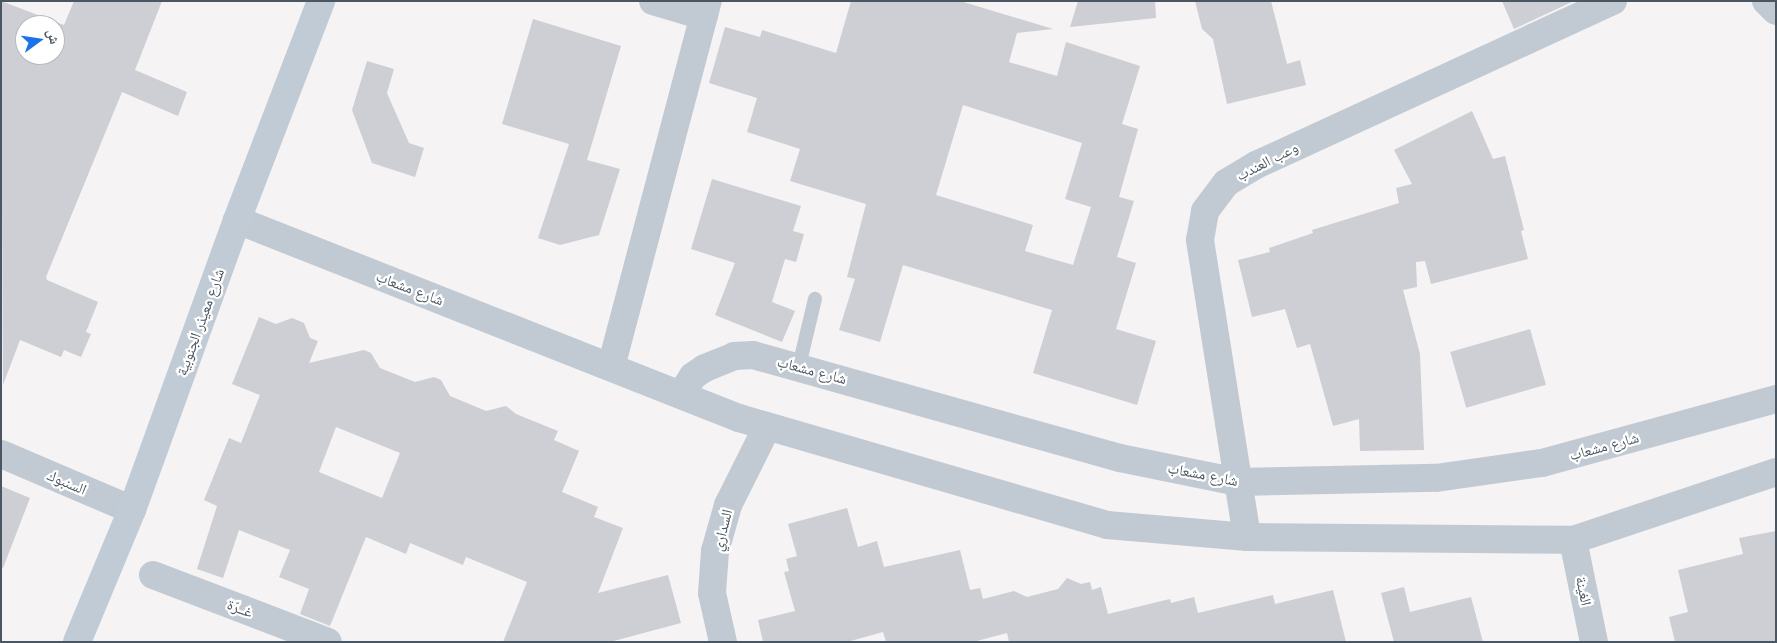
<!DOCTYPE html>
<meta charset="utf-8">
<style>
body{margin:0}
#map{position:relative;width:1777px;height:643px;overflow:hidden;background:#f5f3f3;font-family:Inter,"Noto Naskh Arabic",sans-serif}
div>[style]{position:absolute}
.building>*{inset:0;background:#cdcfd5;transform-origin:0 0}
.lane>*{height:14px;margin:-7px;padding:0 7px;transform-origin:7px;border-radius:7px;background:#c1cad2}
.street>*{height:28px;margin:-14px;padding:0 14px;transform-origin:14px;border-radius:14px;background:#c1cad2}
.secondary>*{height:28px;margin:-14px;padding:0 14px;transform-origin:14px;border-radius:14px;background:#c1cbd6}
span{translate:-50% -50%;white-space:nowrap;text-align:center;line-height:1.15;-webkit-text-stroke:4.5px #fff;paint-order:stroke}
.street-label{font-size:15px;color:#4a5661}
.frame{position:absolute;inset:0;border:2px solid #4a5661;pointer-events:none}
.north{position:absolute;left:15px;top:15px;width:50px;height:50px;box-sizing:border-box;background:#fff;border:1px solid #b7bbc0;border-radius:50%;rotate:76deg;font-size:14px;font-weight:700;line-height:20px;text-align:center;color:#4a5661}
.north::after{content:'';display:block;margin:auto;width:18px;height:22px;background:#1a73e8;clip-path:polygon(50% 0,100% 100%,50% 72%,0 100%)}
</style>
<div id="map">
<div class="building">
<i style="clip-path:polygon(evenodd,1px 1px,64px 25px,74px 1px,162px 1px,135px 70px,187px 92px,178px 116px,122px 92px,46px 277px,47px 280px,98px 302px,86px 332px,91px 334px,81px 357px,64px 350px,61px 357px,20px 340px,3px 385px,1px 1px,25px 25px,55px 25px,55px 55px,25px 55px,25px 25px)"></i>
<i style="clip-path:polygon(evenodd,851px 1px,960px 1px,1053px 29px,1017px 33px,1009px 62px,1057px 76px,1066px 42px,1140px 66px,1122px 124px,1138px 129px,1119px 197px,1134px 201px,1117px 257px,1136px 263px,1116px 329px,1156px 341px,1137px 405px,1033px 373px,1052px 310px,903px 265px,880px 342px,839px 330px,855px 279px,847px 277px,866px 204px,790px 181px,800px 149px,747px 132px,757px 98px,709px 83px,725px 27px,760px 37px,762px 30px,836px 53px,851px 1px,963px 105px,1082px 143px,1065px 199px,1091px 207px,1073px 265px,1025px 251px,1033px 225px,936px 195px,963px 105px)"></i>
<i style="clip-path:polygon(1078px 1px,1155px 1px,1156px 18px,1070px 27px)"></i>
<i style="clip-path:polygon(1195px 1px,1271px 1px,1287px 64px,1300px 60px,1306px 85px,1227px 104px,1213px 39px,1202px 29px)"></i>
<i style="clip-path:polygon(1502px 1px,1574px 1px,1514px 29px)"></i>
<i style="clip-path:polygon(533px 19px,621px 46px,587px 160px,620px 169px,599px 235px,560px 245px,538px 238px,569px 144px,502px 124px)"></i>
<i style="clip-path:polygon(367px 61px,394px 69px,387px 93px,409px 143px,424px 148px,415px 177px,372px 163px,352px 110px)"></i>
<i style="clip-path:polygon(1472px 111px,1493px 159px,1505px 156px,1524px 230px,1521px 231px,1528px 259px,1431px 284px,1425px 261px,1416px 262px,1417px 287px,1403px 290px,1420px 354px,1424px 450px,1360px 451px,1359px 419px,1333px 426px,1310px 344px,1297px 348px,1285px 309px,1252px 317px,1238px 260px,1270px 252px,1269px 248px,1313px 233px,1312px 230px,1399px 203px,1396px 188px,1412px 184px,1394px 150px)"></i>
<i style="clip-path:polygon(712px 179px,801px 206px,793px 231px,804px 234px,796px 262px,785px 259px,772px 302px,795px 311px,782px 342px,715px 315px,735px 263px,691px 249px)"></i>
<i style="clip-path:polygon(evenodd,259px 317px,276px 324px,292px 318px,304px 323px,310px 338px,318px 341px,309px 363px,364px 350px,371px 353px,380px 368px,415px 382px,434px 377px,441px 380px,450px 396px,486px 411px,506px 406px,516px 414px,558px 431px,554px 440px,579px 451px,562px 492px,598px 507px,594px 517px,623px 528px,598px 593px,668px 575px,681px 623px,610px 642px,503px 642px,527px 582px,466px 557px,463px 565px,410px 543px,406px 554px,366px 537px,330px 626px,300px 614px,309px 589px,279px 577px,290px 550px,239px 530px,223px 578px,197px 569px,217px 506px,204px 500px,229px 438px,241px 443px,260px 395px,232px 384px,259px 317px,336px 427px,400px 453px,382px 498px,319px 472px,336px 427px)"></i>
<i style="left:1530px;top:329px;width:58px;height:83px;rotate:74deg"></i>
<i style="clip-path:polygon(1px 486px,30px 498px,3px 568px,1px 567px)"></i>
<i style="clip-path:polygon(847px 508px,858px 547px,877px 541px,884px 567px,960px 550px,970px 590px,980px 588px,983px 599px,1014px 591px,1027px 597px,1058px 589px,1067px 578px,1081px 584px,1090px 582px,1092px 590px,1101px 587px,1108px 614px,1170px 599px,1171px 603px,1194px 597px,1198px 613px,1273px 595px,1275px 604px,1333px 590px,1346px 642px,1009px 642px,1007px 633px,973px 642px,886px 642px,883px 632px,847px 642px,763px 642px,758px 620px,795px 611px,784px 572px,789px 571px,786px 559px,797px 556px,788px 524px)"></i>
<i style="clip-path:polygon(1776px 531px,1776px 642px,1675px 642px,1669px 617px,1688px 612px,1678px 570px,1743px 554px,1739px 538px)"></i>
<i style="clip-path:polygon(1404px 587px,1410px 612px,1471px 597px,1483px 642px,1394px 642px,1381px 593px)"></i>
</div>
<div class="lane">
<i style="left:799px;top:366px;width:69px;rotate:-76.6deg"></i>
</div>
<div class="street">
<i style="left:653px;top:1px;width:53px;rotate:16.4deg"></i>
<i style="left:1766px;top:1px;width:14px;rotate:45deg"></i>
<i style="left:237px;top:220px;width:540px;rotate:21.53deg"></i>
<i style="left:739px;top:418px;width:383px;rotate:16.2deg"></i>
<i style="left:1107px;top:525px;width:141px;rotate:4.9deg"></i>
<i style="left:1247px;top:537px;width:326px;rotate:0.5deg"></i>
<i style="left:1573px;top:540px;width:214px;rotate:-18.5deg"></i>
<i style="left:611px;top:367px;width:379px;rotate:-75.2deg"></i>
<i style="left:681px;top:395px;width:22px;rotate:-58deg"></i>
<i style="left:693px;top:376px;width:14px;rotate:-34deg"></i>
<i style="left:705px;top:368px;width:31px;rotate:-22deg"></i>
<i style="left:734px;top:356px;width:19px;rotate:-3deg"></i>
<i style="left:753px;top:355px;width:381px;rotate:15.7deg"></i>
<i style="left:1120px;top:458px;width:120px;rotate:11.5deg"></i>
<i style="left:1238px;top:482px;width:198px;rotate:-1.2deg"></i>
<i style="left:1436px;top:478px;width:107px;rotate:-8.1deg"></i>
<i style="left:1542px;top:463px;width:243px;rotate:-15.3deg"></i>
<i style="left:1px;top:454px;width:142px;rotate:23.1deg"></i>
<i style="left:1247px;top:537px;width:301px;rotate:-99deg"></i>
<i style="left:1200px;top:240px;width:29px;rotate:-80deg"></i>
<i style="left:1205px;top:211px;width:35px;rotate:-53deg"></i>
<i style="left:1226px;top:183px;width:35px;rotate:-31deg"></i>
<i style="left:1256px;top:165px;width:393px;rotate:-24.7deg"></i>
<i style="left:1573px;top:540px;width:104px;rotate:78.4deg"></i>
<i style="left:153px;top:575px;width:187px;rotate:20.9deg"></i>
<i style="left:723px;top:642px;width:50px;rotate:-102.7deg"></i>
<i style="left:712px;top:593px;width:42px;rotate:-85.9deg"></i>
<i style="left:715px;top:551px;width:48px;rotate:-74.2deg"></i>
<i style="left:728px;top:505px;width:87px;rotate:-63.4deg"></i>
</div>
<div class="secondary">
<i style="left:77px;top:642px;width:143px;rotate:-67.4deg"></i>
<i style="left:132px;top:510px;width:308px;rotate:-70.1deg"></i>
<i style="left:237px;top:220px;width:235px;rotate:-69deg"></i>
</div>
<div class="street-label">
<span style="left:1267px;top:161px;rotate:-27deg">وعب العندب</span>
<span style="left:410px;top:288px;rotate:21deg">شارع مشعاب</span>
<span style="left:200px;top:322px;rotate:-70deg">شارع معيذر الجنوبية</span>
<span style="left:812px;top:370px;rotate:15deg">شارع مشعاب</span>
<span style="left:1604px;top:446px;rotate:-15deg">شارع مشعاب</span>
<span style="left:1203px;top:474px;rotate:11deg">شارع مشعاب</span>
<span style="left:67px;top:482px;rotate:23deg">السنبوك</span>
<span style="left:722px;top:530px;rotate:-76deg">السداري</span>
<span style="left:1584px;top:591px;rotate:78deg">الغينة</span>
<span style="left:240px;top:608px;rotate:21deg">غــرّة</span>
</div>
<div class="frame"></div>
<div class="north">ش</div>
</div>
